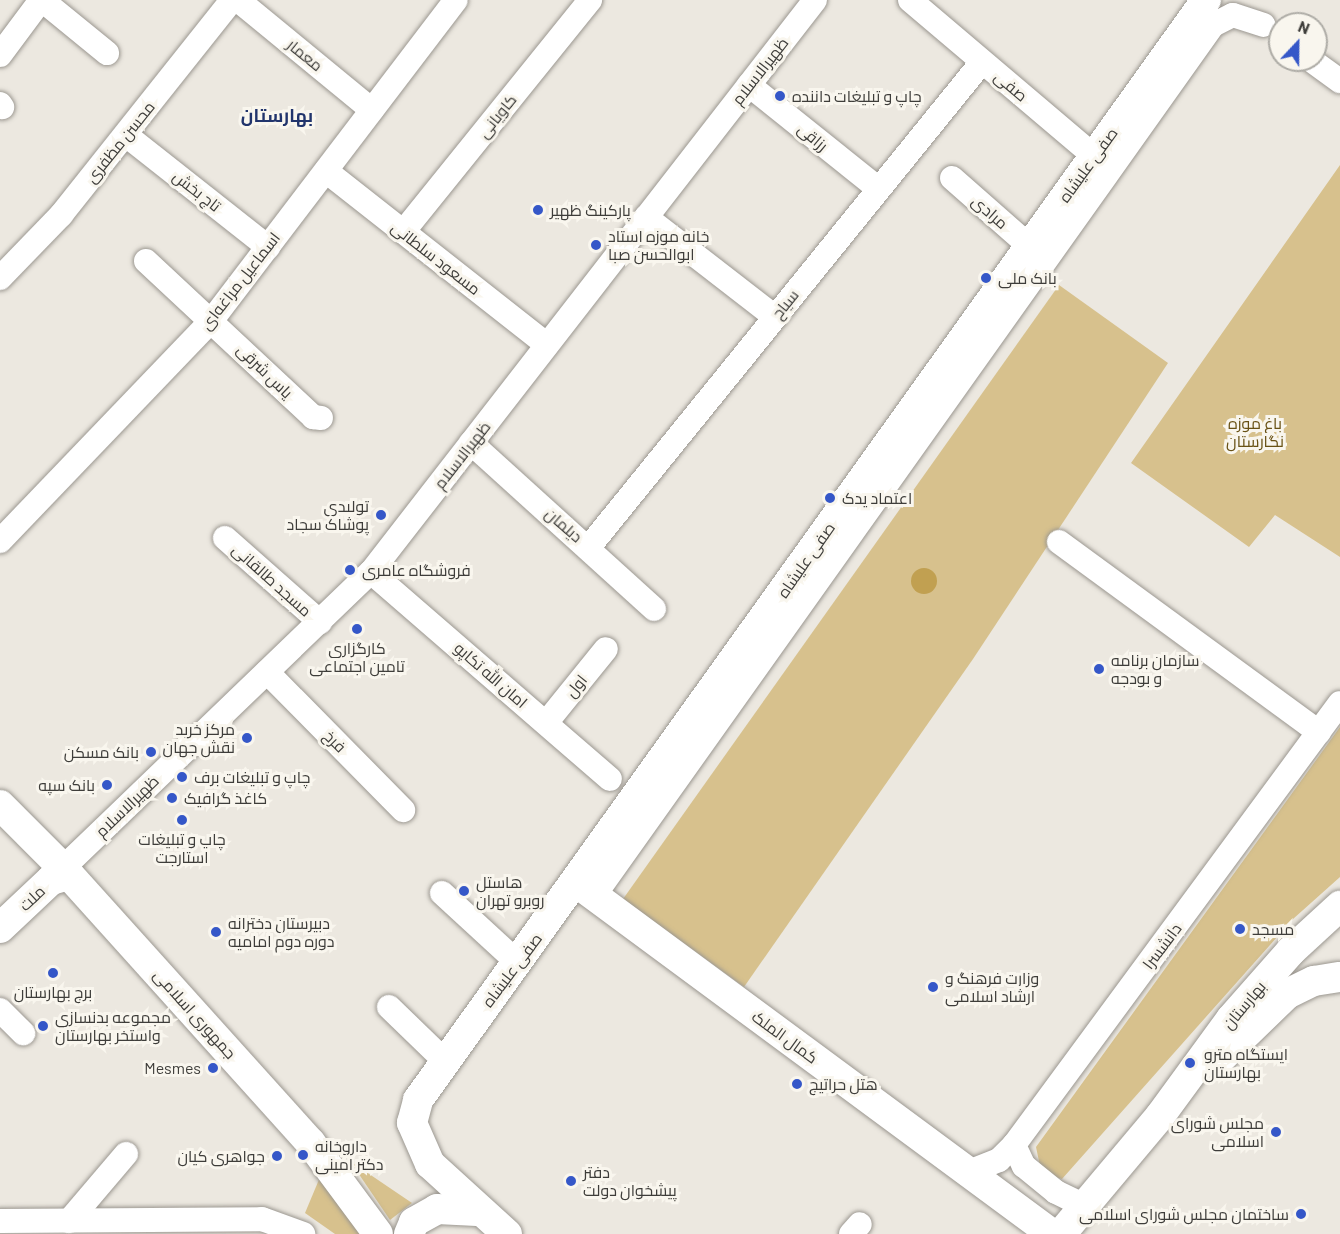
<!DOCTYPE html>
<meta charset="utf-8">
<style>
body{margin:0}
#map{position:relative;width:1340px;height:1234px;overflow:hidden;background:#ece8e0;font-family:Barlow,Cairo,sans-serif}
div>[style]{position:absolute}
.green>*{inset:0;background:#d7c18d}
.water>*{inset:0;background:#c1a051}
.round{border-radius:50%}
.roads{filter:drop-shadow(0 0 2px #9b9790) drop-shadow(0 0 2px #9b9790)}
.minor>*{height:24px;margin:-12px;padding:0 12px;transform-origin:12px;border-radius:12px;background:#fff}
.major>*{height:30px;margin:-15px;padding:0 15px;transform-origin:15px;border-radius:15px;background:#fff}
.dots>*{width:16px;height:16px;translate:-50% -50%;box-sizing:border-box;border:3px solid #f9f6ee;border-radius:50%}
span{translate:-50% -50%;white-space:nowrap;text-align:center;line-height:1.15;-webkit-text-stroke:6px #f9f6ee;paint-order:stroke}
.street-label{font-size:16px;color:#3e3d3a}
.poi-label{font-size:16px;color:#3e3d3a}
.left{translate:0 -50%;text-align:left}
.right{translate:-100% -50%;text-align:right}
.park-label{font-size:16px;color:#685114}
.neighbourhood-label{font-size:18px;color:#21346c;font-weight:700}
.north{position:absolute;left:1268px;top:12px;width:60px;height:60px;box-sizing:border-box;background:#f9f6ee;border:2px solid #aeaca6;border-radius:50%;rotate:22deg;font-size:16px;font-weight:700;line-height:24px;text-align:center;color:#3e3d3a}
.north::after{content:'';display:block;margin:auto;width:21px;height:27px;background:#3557c8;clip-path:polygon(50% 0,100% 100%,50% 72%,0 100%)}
</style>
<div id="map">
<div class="green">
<i style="clip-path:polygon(1340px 165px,1340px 557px,1275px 515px,1249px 547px,1131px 463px)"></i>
<i style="clip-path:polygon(1059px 285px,1168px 363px,973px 659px,744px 987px,623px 899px)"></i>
<i style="clip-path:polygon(1340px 727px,1340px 877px,1293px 919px,1062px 1179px,1052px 1176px,1040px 1166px,1036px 1147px)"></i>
<i style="clip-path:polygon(350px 1161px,412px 1203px,390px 1220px)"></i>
<i style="clip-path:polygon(323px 1170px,363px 1234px,335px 1234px,305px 1213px)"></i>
</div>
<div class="water">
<i class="round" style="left:911px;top:568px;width:26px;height:26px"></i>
</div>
<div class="roads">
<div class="minor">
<i style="left:42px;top:0;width:84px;rotate:39.2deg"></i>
<i style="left:238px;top:0;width:173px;rotate:39.4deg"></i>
<i style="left:910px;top:0;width:260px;rotate:40.3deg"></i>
<i style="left:0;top:55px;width:69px;rotate:-53.3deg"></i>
<i style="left:1311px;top:60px;width:36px;rotate:36deg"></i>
<i style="left:749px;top:85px;width:166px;rotate:38.7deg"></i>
<i style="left:0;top:104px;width:4px;rotate:56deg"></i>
<i style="left:126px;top:135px;width:181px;rotate:38.3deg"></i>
<i style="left:326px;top:171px;width:281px;rotate:38.2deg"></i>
<i style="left:952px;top:178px;width:103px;rotate:41.4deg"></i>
<i style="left:646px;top:217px;width:163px;rotate:37.8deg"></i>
<i style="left:403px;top:232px;width:298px;rotate:-51.1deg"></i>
<i style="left:146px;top:261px;width:229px;rotate:43deg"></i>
<i style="left:313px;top:417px;width:8px;rotate:7deg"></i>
<i style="left:0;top:278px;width:88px;rotate:-45.9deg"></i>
<i style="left:61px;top:215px;width:275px;rotate:-51.5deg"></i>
<i style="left:471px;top:443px;width:247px;rotate:42.2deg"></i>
<i style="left:225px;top:538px;width:127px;rotate:41.5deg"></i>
<i style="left:0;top:541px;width:306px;rotate:-46.2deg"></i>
<i style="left:212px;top:320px;width:402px;rotate:-52.7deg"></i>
<i style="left:1059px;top:542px;width:322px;rotate:36.2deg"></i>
<i style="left:589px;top:547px;width:624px;rotate:-50.98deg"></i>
<i style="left:371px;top:572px;width:316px;rotate:40.9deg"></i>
<i style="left:267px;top:672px;width:194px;rotate:45.4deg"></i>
<i style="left:546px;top:723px;width:95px;rotate:-51deg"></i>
<i style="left:63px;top:868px;width:427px;rotate:-43.9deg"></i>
<i style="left:371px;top:572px;width:724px;rotate:-52.18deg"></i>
<i style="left:442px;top:893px;width:103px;rotate:42.6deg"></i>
<i style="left:594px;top:896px;width:1069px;rotate:-54.6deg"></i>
<i style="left:1213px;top:25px;width:22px;rotate:-27deg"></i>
<i style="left:1233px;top:15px;width:32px;rotate:18deg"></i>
<i style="left:389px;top:1007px;width:78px;rotate:44deg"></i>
<i style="left:0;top:1010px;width:33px;rotate:45deg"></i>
<i style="left:1014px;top:1145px;width:23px;rotate:65deg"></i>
<i style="left:1024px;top:1166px;width:41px;rotate:39.1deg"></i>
<i style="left:1056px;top:1192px;width:34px;rotate:26deg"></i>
<i style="left:969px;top:1172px;width:32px;rotate:-22deg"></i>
<i style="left:999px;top:1160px;width:21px;rotate:-45deg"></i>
<i style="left:1014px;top:1145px;width:549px;rotate:-53.59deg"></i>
<i style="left:0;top:1221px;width:262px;rotate:-0.4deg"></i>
<i style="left:262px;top:1219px;width:44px;rotate:20.1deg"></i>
<i style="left:69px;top:1221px;width:88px;rotate:-49.6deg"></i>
<i style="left:851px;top:1234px;width:13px;rotate:-48deg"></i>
</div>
<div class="major">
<i style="left:0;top:805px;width:89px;rotate:45deg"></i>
<i style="left:63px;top:868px;width:369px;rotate:48deg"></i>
<i style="left:310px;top:1142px;width:114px;rotate:53.5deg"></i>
<i style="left:577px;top:883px;width:591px;rotate:36.46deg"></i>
<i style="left:0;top:928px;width:70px;rotate:-43.3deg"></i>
<i style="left:51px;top:880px;width:19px;rotate:-16deg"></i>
<i style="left:1222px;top:1057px;width:91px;rotate:-44.1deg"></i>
<i style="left:1287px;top:994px;width:30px;rotate:-26deg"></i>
<i style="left:1314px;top:981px;width:26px;rotate:-9deg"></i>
<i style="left:409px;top:1234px;width:13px;rotate:-67deg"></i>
<i style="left:414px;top:1222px;width:26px;rotate:-29deg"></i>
<i style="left:437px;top:1209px;width:40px;rotate:2.9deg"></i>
<i style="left:507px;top:1234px;width:104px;rotate:-137.7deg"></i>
<i style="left:430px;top:1164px;width:45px;rotate:-113.7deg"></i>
<i style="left:412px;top:1123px;width:24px;rotate:-75deg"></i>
<i style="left:418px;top:1100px;width:1353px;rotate:-54.38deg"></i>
<i style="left:1061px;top:1234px;width:154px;rotate:-50deg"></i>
<i style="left:1160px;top:1116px;width:120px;rotate:-53.8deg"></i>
<i style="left:1231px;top:1019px;width:91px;rotate:-48.6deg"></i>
<i style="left:1291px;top:951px;width:67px;rotate:-42.6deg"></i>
</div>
</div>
<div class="dots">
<i style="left:780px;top:96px;background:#3557c8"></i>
<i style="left:538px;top:210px;background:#3557c8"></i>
<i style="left:596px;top:245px;background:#3557c8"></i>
<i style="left:986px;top:278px;background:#3557c8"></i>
<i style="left:830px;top:498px;background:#3557c8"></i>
<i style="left:381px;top:515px;background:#3557c8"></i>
<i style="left:350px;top:570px;background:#3557c8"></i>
<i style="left:357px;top:629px;background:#3557c8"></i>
<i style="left:1099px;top:669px;background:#3557c8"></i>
<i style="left:247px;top:738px;background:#3557c8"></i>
<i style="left:151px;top:752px;background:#3557c8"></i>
<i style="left:182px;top:777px;background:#3557c8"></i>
<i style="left:107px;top:785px;background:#3557c8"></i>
<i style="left:172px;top:798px;background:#3557c8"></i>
<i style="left:182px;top:820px;background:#3557c8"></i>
<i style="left:464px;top:891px;background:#3557c8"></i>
<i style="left:1240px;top:929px;background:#3557c8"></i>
<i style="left:216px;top:932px;background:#3557c8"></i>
<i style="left:53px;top:973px;background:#3557c8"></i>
<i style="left:933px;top:987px;background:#3557c8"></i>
<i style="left:43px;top:1026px;background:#3557c8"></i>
<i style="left:1190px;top:1063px;background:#3557c8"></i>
<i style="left:213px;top:1068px;background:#3557c8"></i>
<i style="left:797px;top:1084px;background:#3557c8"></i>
<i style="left:1276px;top:1132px;background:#3557c8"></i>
<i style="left:303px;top:1155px;background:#3557c8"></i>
<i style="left:277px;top:1156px;background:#3557c8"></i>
<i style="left:571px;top:1181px;background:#3557c8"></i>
<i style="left:1301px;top:1214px;background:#3557c8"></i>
</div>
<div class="street-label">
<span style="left:305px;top:55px;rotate:39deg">معمار</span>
<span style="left:760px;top:71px;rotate:-52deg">ظهیرالاسلام</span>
<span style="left:1011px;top:86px;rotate:40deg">صفی</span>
<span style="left:497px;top:116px;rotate:-51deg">کاویانی</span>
<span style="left:813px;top:137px;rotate:40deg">رزاقی</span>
<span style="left:120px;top:142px;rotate:-51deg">محسن مظفری</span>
<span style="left:1088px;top:165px;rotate:-54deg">صفی علیشاه</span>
<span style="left:197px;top:191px;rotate:38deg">تاج بخش</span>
<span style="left:990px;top:212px;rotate:41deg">مرادی</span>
<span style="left:436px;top:258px;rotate:38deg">مسعود سلطانی</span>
<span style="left:240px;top:281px;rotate:-52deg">اسماعیل مراغه‌ای</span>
<span style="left:785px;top:304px;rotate:-51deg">سیاح</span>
<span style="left:265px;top:371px;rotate:44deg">یاس شرقی</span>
<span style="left:462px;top:455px;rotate:-52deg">ظهیرالاسلام</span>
<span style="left:564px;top:525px;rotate:41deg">دیلمان</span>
<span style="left:806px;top:560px;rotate:-55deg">صفی علیشاه</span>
<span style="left:272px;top:580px;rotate:42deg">مسجد طالقانی</span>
<span style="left:491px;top:675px;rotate:41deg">امان الله تکاپو</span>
<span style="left:576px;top:686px;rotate:-51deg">اول</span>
<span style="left:335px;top:741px;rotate:45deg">فرخ</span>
<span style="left:127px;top:806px;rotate:-44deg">ظهیرالاسلام</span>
<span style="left:32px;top:898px;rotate:-43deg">ملت</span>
<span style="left:1162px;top:946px;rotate:-53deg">دانشسرا</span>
<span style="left:512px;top:970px;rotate:-53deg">صفی علیشاه</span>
<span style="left:1244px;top:1005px;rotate:-50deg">بهارستان</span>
<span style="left:195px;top:1014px;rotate:48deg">جمهوری اسلامی</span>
<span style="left:785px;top:1037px;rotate:36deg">کمال الملک</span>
</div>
<div class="poi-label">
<span class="left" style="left:792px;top:96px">چاپ و تبلیغات داننده</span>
<span class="left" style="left:550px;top:210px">پارکینگ ظهیر</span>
<span class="left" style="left:608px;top:245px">خانه موزه استاد<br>ابوالحسن صبا</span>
<span class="left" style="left:998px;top:278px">بانک ملی</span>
<span class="left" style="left:842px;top:498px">اعتماد یدک</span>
<span class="right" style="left:369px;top:515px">تولیدی<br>پوشاک سجاد</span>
<span class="left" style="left:362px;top:570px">فروشگاه عامری</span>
<span style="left:357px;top:657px">کارگزاری<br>تامین اجتماعی</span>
<span class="left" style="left:1111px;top:669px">سازمان برنامه<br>و بودجه</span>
<span class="right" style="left:235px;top:738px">مرکز خرید<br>نقش جهان</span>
<span class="right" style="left:139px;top:752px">بانک مسکن</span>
<span class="left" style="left:194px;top:777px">چاپ و تبلیغات برف</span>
<span class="right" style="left:95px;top:785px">بانک سپه</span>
<span class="left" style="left:184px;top:798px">کاغذ گرافیک</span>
<span style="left:182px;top:848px">چاپ و تبلیغات<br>استارجت</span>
<span class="left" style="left:476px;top:891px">هاستل<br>روبرو تهران</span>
<span class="left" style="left:228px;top:932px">دبیرستان دخترانه<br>دوره دوم امامیه</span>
<span class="left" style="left:1252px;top:929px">مسجد</span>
<span class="left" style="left:945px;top:987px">وزارت فرهنگ و<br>ارشاد اسلامی</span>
<span style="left:53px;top:992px">برج بهارستان</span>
<span class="left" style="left:55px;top:1026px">مجموعه بدنسازی<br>واستخر بهارستان</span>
<span class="left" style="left:1204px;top:1063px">ایستگاه مترو<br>بهارستان</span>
<span class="right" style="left:201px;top:1068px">Mesmes</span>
<span class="left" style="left:809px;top:1084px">هتل حراتیج</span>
<span class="right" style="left:1264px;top:1132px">مجلس شورای<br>اسلامی</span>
<span class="left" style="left:315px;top:1155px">داروخانه<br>دکتر امینی</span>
<span class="right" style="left:265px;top:1156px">جواهری کیان</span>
<span class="left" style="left:583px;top:1181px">دفتر<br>پیشخوان دولت</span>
<span class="right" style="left:1289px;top:1214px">ساختمان مجلس شورای اسلامی</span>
</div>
<div class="park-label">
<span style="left:1255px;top:432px">باغ موزه<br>نگارستان</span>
</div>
<div class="neighbourhood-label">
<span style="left:277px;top:115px">بهارستان</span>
</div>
<div class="north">N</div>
</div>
